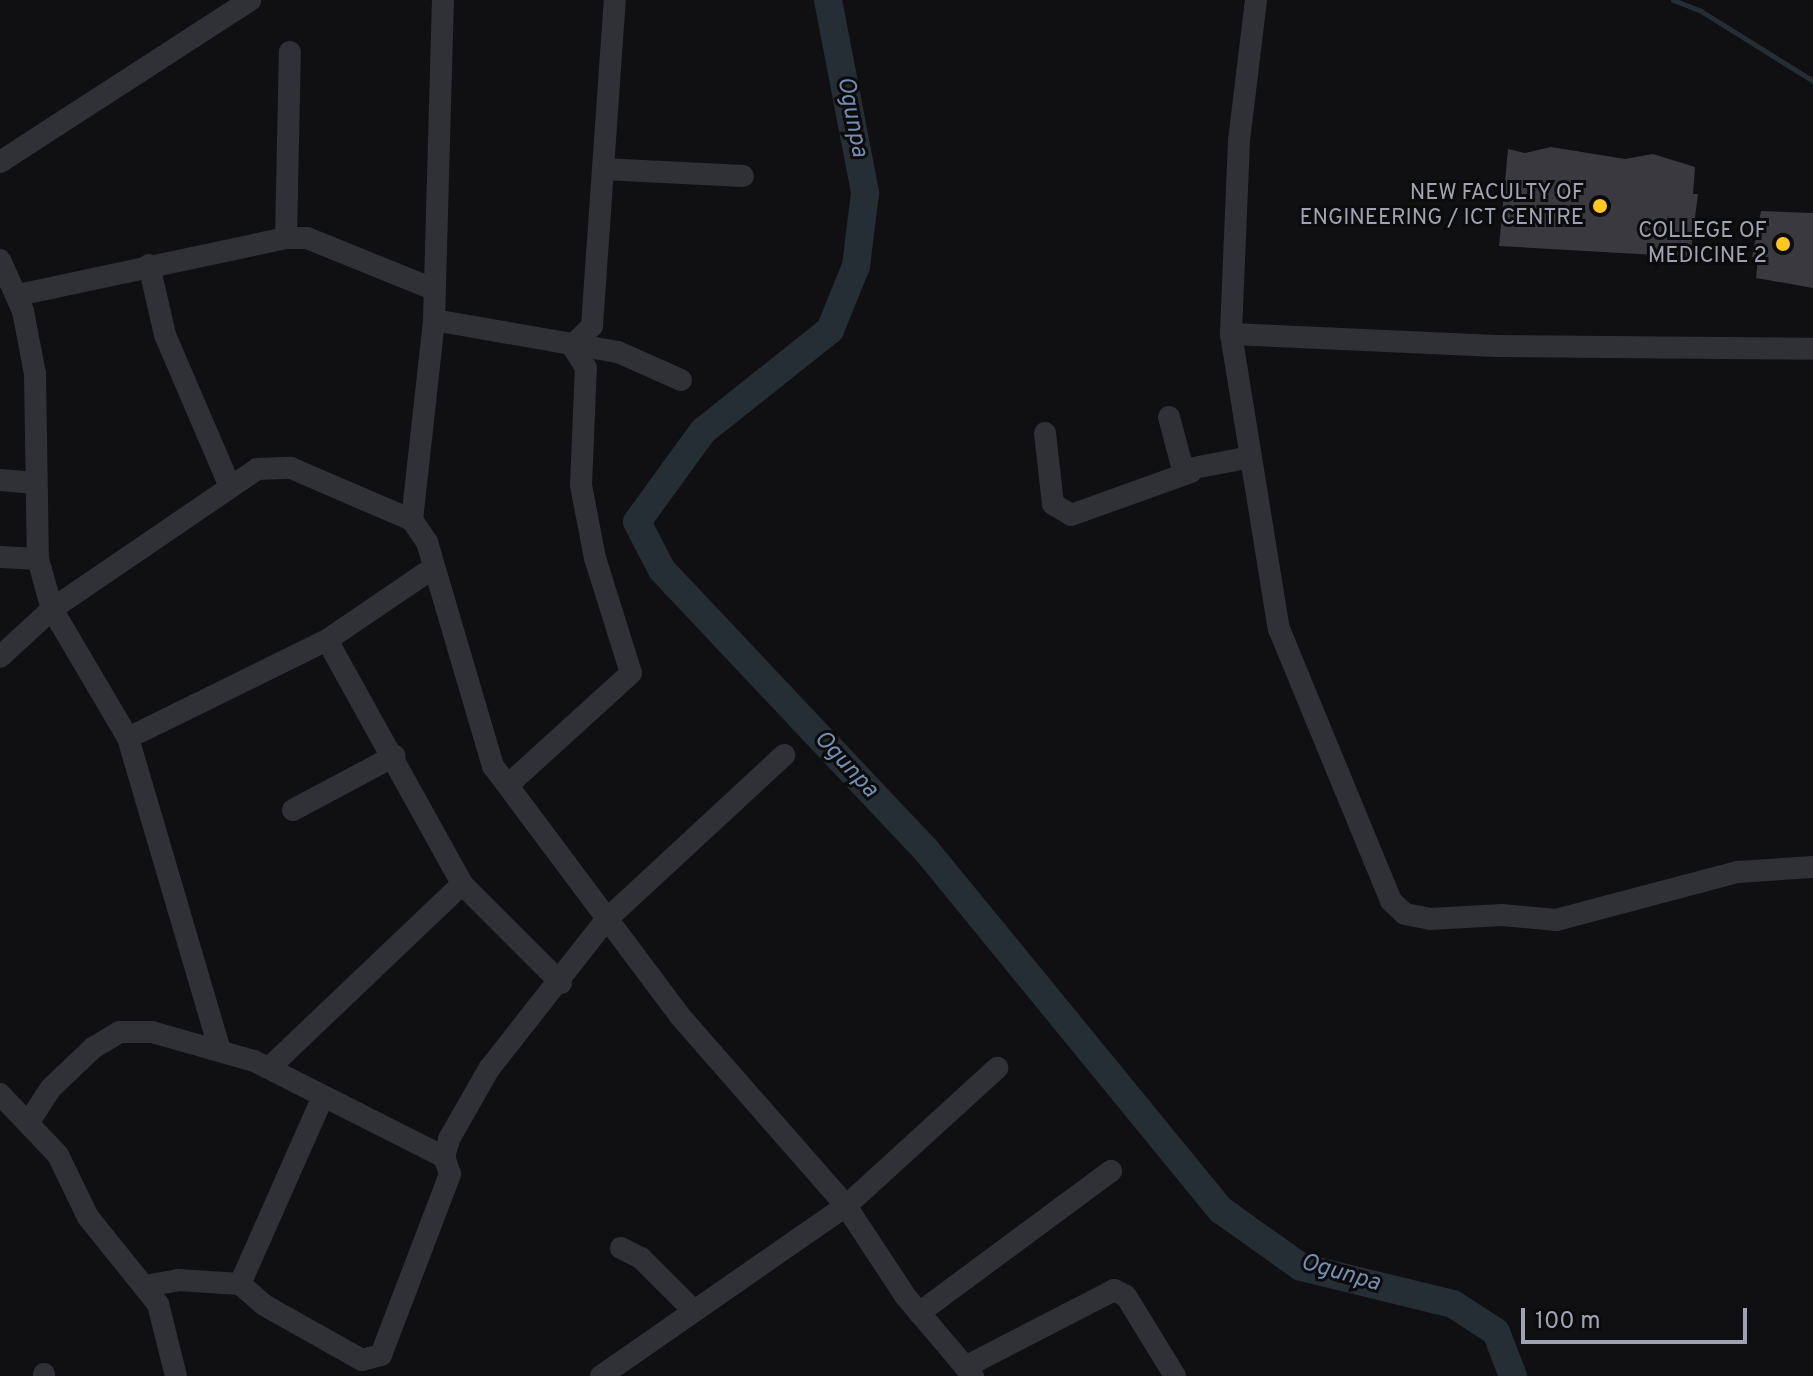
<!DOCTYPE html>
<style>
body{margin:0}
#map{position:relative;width:1813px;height:1376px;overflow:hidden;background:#100f11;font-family:Overpass,sans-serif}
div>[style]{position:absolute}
.stream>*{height:5px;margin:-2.5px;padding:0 2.5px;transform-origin:2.5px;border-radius:2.5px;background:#252d35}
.river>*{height:28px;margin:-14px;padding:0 14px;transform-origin:14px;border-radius:14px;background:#252d35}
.building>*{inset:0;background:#39393f}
.minor>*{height:22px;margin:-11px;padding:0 11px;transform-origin:11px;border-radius:11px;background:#303136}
.dots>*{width:22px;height:22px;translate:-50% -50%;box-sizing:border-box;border:4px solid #0b0b0c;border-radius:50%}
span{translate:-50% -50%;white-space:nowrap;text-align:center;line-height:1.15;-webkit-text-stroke:6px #0b0b0c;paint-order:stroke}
.poi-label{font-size:22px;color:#9fa3b3}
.right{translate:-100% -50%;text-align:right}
.water-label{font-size:24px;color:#738eb2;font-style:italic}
.scale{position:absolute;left:1521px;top:1308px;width:226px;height:36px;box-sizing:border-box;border:4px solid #9fa3b3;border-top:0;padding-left:10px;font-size:24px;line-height:28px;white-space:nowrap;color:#9fa3b3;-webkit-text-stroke:6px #0b0b0c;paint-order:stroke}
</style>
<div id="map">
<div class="stream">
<i style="left:1673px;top:0;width:30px;rotate:21deg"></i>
<i style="left:1701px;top:11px;width:132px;rotate:32deg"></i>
</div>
<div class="river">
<i style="left:828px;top:0;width:197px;rotate:79.1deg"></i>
<i style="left:865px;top:193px;width:74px;rotate:97deg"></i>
<i style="left:856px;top:266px;width:69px;rotate:112.1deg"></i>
<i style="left:830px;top:330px;width:162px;rotate:141.5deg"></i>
<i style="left:703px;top:431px;width:112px;rotate:126deg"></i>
<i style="left:637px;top:522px;width:54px;rotate:62.5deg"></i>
<i style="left:662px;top:570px;width:385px;rotate:46.7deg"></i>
<i style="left:926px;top:850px;width:465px;rotate:50.7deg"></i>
<i style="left:1221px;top:1210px;width:98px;rotate:35.5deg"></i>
<i style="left:1301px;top:1267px;width:156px;rotate:13.7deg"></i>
<i style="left:1453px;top:1304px;width:51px;rotate:33.1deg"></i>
<i style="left:1496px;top:1332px;width:47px;rotate:68.9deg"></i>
</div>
<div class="building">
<i style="clip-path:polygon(1551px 147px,1625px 159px,1653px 154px,1695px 167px,1693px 194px,1698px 194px,1690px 257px,1499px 246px,1508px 149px,1525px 153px)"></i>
<i style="clip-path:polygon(1761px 211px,1813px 213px,1813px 288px,1756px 278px,1758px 258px,1752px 257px)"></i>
</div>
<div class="minor">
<i style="left:1256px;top:0;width:142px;rotate:96.9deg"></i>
<i style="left:1239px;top:141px;width:193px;rotate:92.4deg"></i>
<i style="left:1231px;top:334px;width:299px;rotate:80.8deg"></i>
<i style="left:1279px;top:629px;width:294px;rotate:67.6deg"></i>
<i style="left:1391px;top:901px;width:19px;rotate:43deg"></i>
<i style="left:1405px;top:914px;width:25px;rotate:11deg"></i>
<i style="left:1430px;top:919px;width:72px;rotate:-3.2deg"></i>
<i style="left:1502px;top:915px;width:54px;rotate:5.3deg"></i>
<i style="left:1556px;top:920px;width:188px;rotate:-14.8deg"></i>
<i style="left:1738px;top:872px;width:75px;rotate:-3.8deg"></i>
<i style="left:0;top:162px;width:298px;rotate:-32.9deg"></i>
<i style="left:603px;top:169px;width:140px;rotate:2.9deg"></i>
<i style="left:286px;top:238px;width:186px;rotate:-88.8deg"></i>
<i style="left:0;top:260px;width:56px;rotate:65.7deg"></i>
<i style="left:23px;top:311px;width:64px;rotate:79.2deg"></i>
<i style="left:35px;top:374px;width:185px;rotate:89.1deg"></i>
<i style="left:38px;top:559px;width:52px;rotate:74.4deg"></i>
<i style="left:52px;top:609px;width:150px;rotate:59.5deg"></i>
<i style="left:128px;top:738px;width:325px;rotate:73.6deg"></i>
<i style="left:149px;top:265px;width:72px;rotate:77.1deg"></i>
<i style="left:165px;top:335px;width:165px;rotate:66.8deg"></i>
<i style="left:18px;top:295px;width:274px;rotate:-12deg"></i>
<i style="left:286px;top:238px;width:21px"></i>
<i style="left:307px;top:238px;width:136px;rotate:22deg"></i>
<i style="left:434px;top:320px;width:187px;rotate:9.9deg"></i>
<i style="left:618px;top:352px;width:69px;rotate:24deg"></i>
<i style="left:1231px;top:334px;width:265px;rotate:2.6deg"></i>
<i style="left:1496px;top:346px;width:317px;rotate:0.5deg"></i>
<i style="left:1169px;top:417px;width:55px;rotate:75.2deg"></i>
<i style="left:1183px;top:470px;width:69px;rotate:-10.8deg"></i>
<i style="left:1045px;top:433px;width:71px;rotate:83.6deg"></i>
<i style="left:1053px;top:504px;width:21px;rotate:31deg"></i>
<i style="left:1071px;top:515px;width:127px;rotate:-19.7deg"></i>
<i style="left:0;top:480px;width:35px;rotate:5deg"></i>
<i style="left:412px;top:520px;width:201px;rotate:-83.7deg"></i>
<i style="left:434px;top:320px;width:320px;rotate:-88.4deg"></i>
<i style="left:0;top:557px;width:38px;rotate:3deg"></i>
<i style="left:327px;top:640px;width:279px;rotate:61deg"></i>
<i style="left:462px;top:884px;width:140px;rotate:45deg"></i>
<i style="left:0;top:657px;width:71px;rotate:-42.7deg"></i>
<i style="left:52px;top:609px;width:248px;rotate:-34.3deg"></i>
<i style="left:257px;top:469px;width:34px;rotate:-2deg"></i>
<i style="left:291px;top:468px;width:132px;rotate:23.3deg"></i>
<i style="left:412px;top:520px;width:27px;rotate:56deg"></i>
<i style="left:427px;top:542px;width:234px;rotate:73.6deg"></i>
<i style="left:493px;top:766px;width:311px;rotate:53.2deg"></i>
<i style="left:679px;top:1015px;width:254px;rotate:48.8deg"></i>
<i style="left:846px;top:1206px;width:109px;rotate:56.6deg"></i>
<i style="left:906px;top:1297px;width:104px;rotate:49.7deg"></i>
<i style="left:128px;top:738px;width:222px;rotate:-26.2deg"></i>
<i style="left:327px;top:640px;width:128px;rotate:-34.2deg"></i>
<i style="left:508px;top:785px;width:166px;rotate:-42.3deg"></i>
<i style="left:631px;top:673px;width:121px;rotate:-107.4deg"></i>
<i style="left:595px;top:558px;width:74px;rotate:-100.9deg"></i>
<i style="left:581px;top:485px;width:117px;rotate:-87.6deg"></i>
<i style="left:586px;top:368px;width:26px;rotate:-122deg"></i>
<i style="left:572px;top:346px;width:28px;rotate:-45deg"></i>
<i style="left:592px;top:326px;width:327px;rotate:-86deg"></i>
<i style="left:293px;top:810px;width:115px;rotate:-28.1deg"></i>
<i style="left:269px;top:1068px;width:267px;rotate:-43.6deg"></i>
<i style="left:0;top:1094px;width:84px;rotate:46.4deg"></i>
<i style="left:58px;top:1155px;width:69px;rotate:64.2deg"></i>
<i style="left:88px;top:1217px;width:112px;rotate:51.2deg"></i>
<i style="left:158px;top:1304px;width:74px;rotate:76deg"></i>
<i style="left:28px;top:1123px;width:42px;rotate:-56.7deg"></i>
<i style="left:51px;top:1088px;width:58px;rotate:-43.6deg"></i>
<i style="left:93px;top:1048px;width:31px;rotate:-31deg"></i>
<i style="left:120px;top:1032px;width:32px"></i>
<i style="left:152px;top:1032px;width:106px;rotate:15.9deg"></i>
<i style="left:254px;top:1061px;width:213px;rotate:26.8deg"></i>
<i style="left:621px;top:1248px;width:22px;rotate:27deg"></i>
<i style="left:641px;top:1258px;width:75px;rotate:45deg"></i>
<i style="left:240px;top:1284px;width:202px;rotate:-66.1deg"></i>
<i style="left:145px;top:1286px;width:34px;rotate:-10deg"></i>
<i style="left:178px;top:1280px;width:62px;rotate:3.7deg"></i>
<i style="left:240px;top:1284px;width:32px;rotate:41deg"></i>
<i style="left:264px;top:1305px;width:112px;rotate:29.3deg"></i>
<i style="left:362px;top:1360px;width:20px;rotate:-15deg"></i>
<i style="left:381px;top:1355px;width:194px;rotate:-69.1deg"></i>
<i style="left:450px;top:1174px;width:18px;rotate:-109deg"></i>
<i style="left:444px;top:1157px;width:19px;rotate:-74deg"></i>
<i style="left:449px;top:1139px;width:81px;rotate:-60.3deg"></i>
<i style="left:489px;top:1069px;width:189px;rotate:-51.9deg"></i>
<i style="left:606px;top:920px;width:243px;rotate:-42.8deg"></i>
<i style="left:919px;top:1313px;width:239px;rotate:-36.5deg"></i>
<i style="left:965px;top:1367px;width:168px;rotate:-27.3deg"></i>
<i style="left:1114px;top:1290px;width:13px;rotate:27deg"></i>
<i style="left:1126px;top:1296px;width:94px;rotate:58.5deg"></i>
<i style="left:44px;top:1376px;width:2px;rotate:-90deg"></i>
<i style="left:601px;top:1376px;width:298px;rotate:-34.8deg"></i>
<i style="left:846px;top:1206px;width:205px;rotate:-42.4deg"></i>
</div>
<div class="dots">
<i style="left:1600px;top:206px;background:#ffc81a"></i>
<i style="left:1783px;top:244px;background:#ffc81a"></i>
</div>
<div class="poi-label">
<span class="right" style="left:1584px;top:206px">NEW FACULTY OF<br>ENGINEERING / ICT CENTRE</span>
<span class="right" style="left:1767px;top:244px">COLLEGE OF<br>MEDICINE 2</span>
</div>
<div class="water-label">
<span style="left:851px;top:117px;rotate:79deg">Ogunpa</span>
<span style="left:845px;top:765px;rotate:47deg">Ogunpa</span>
<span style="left:1340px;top:1274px;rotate:16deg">Ogunpa</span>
</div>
<div class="scale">100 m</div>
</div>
